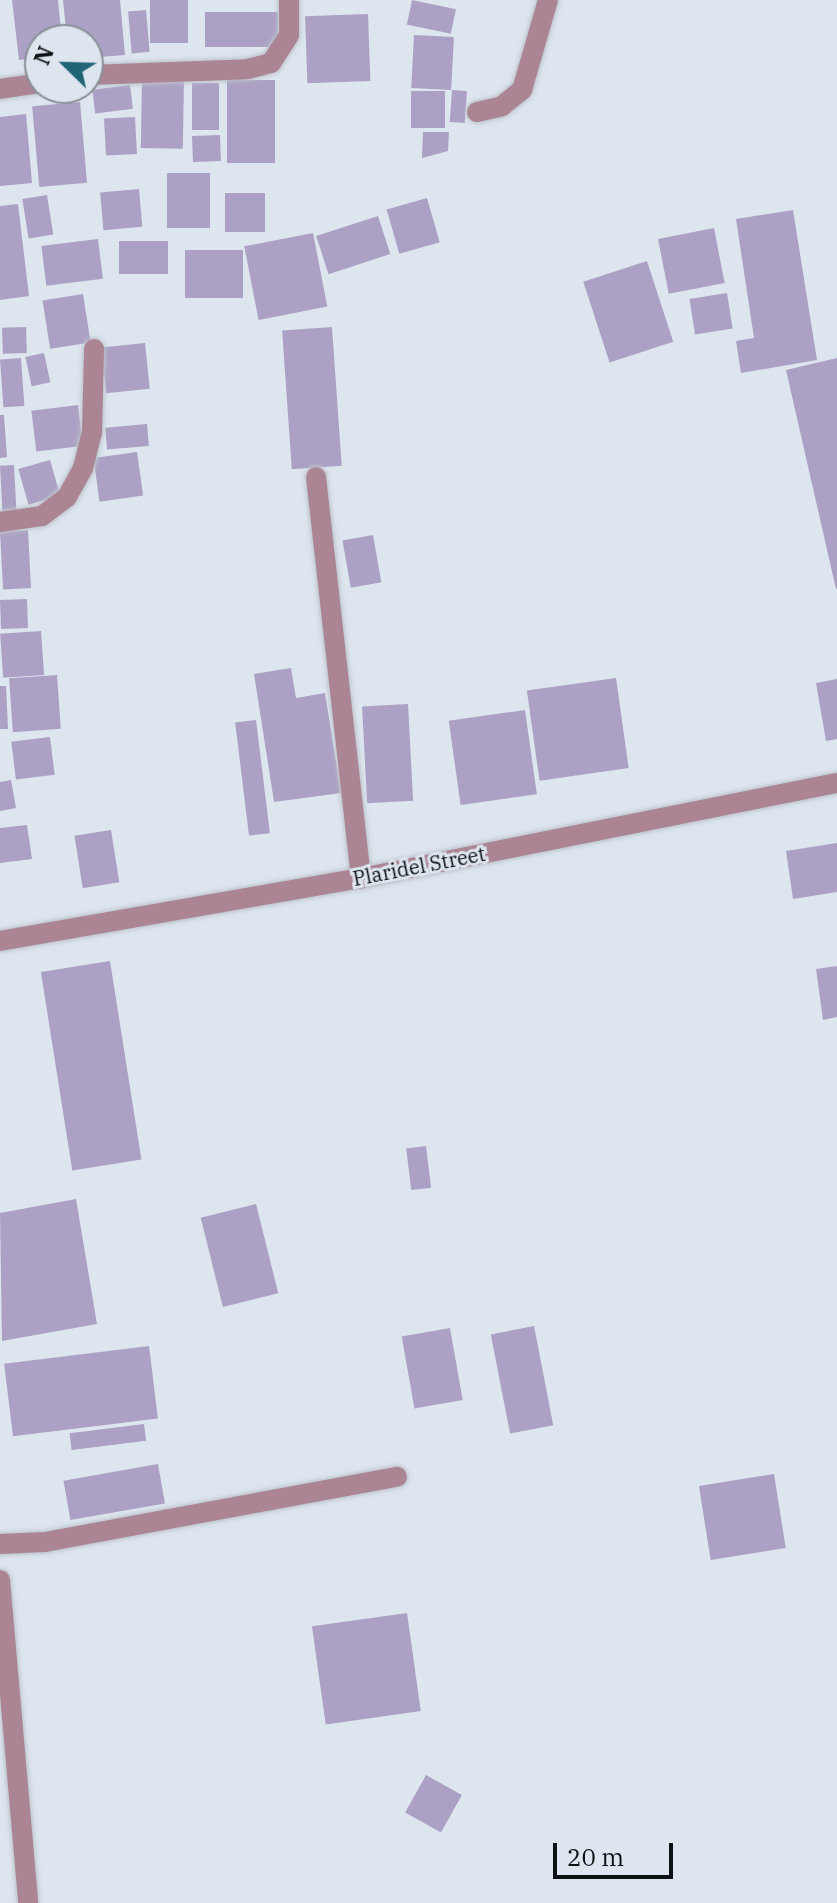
<!DOCTYPE html>
<style>
body{margin:0}
#map{position:relative;width:837px;height:1903px;overflow:hidden;background:#dde5ee;font-family:"IBM Plex Serif",serif}
div>[style]{position:absolute}
.building>*{inset:0;background:#aca1c4;transform-origin:0 0}
.roads{filter:drop-shadow(0 0 2px #bcc3cb) drop-shadow(0 0 2px #bcc3cb)}
.minor>*{height:20px;margin:-10px;padding:0 10px;transform-origin:10px;border-radius:10px;background:#ab8593}
span{translate:-50% -50%;white-space:nowrap;text-align:center;line-height:1.15;-webkit-text-stroke:6px #dde5ee;paint-order:stroke}
.street-label{font-size:20px;color:#0e1114}
.north{position:absolute;left:24px;top:24px;width:80px;height:80px;box-sizing:border-box;background:#dde5ee;border:2px solid #8a9097;border-radius:50%;rotate:293deg;font-size:22px;font-weight:700;line-height:32px;text-align:center;color:#0e1114}
.north::after{content:'';display:block;margin:auto;width:28px;height:36px;background:#206476;clip-path:polygon(50% 0,100% 100%,50% 72%,0 100%)}
.scale{position:absolute;left:553px;top:1843px;width:120px;height:36px;box-sizing:border-box;border:4px solid #0e1114;border-top:0;padding-left:10px;font-size:24px;line-height:28px;white-space:nowrap;color:#0e1114;-webkit-text-stroke:6px #dde5ee;paint-order:stroke}
</style>
<div id="map">
<div class="building">
<i style="clip-path:polygon(12px 0,58px 0,62px 40px,40px 40px,40px 58px,19px 60px)"></i>
<i style="clip-path:polygon(63px 0,120px 0,125px 55px,88px 58px,88px 40px,67px 40px)"></i>
<i style="left:150px;top:0;width:38px;height:43px"></i>
<i style="left:412px;top:0;width:45px;height:25px;rotate:12deg"></i>
<i style="left:146px;top:10px;width:42px;height:18px;rotate:85deg"></i>
<i style="left:278px;top:12px;width:35px;height:73px;rotate:90deg"></i>
<i style="left:368px;top:14px;width:67px;height:63px;rotate:88deg"></i>
<i style="left:414px;top:35px;width:40px;height:53px;rotate:3deg"></i>
<i style="left:142px;top:79px;width:42px;height:69px;rotate:1deg"></i>
<i style="left:227px;top:80px;width:48px;height:83px"></i>
<i style="left:192px;top:83px;width:27px;height:47px"></i>
<i style="left:130px;top:85px;width:24px;height:38px;rotate:83deg"></i>
<i style="left:452px;top:90px;width:15px;height:32px;rotate:4deg"></i>
<i style="left:411px;top:91px;width:34px;height:37px"></i>
<i style="left:80px;top:102px;width:81px;height:48px;rotate:85deg"></i>
<i style="clip-path:polygon(26px 114px,32px 183px,0 186px,0 117px)"></i>
<i style="left:135px;top:117px;width:37px;height:31px;rotate:87deg"></i>
<i style="clip-path:polygon(423px 132px,449px 132px,448px 151px,422px 158px)"></i>
<i style="left:220px;top:135px;width:26px;height:28px;rotate:88deg"></i>
<i style="left:167px;top:173px;width:43px;height:55px"></i>
<i style="left:139px;top:189px;width:38px;height:39px;rotate:85deg"></i>
<i style="left:225px;top:193px;width:40px;height:39px"></i>
<i style="left:47px;top:195px;width:40px;height:25px;rotate:81deg"></i>
<i style="left:427px;top:198px;width:46px;height:42px;rotate:74deg"></i>
<i style="clip-path:polygon(18px 204px,29px 296px,0 300px,0 206px)"></i>
<i style="clip-path:polygon(793px 210px,817px 360px,741px 373px,736px 341px,754px 338px,736px 219px)"></i>
<i style="left:378px;top:216px;width:40px;height:65px;rotate:72deg"></i>
<i style="left:714px;top:228px;width:56px;height:57px;rotate:79deg"></i>
<i style="left:313px;top:233px;width:75px;height:70px;rotate:79deg"></i>
<i style="left:98px;top:239px;width:40px;height:57px;rotate:83deg"></i>
<i style="left:119px;top:241px;width:49px;height:33px"></i>
<i style="left:185px;top:250px;width:58px;height:48px"></i>
<i style="left:647px;top:261px;width:85px;height:67px;rotate:72deg"></i>
<i style="left:727px;top:293px;width:36px;height:38px;rotate:81deg"></i>
<i style="left:83px;top:294px;width:49px;height:41px;rotate:81deg"></i>
<i style="left:26px;top:327px;width:26px;height:24px;rotate:88deg"></i>
<i style="left:332px;top:327px;width:139px;height:50px;rotate:86deg"></i>
<i style="left:145px;top:343px;width:46px;height:44px;rotate:84deg"></i>
<i style="left:44px;top:353px;width:30px;height:19px;rotate:78deg"></i>
<i style="left:21px;top:358px;width:48px;height:21px;rotate:86deg"></i>
<i style="clip-path:polygon(837px 358px,837px 589px,836px 589px,786px 370px)"></i>
<i style="left:78px;top:405px;width:41px;height:47px;rotate:83deg"></i>
<i style="clip-path:polygon(0 415px,4px 415px,7px 457px,0 458px)"></i>
<i style="left:147px;top:424px;width:22px;height:42px;rotate:85deg"></i>
<i style="left:137px;top:452px;width:44px;height:44px;rotate:82deg"></i>
<i style="left:50px;top:460px;width:37px;height:33px;rotate:74deg"></i>
<i style="left:14px;top:465px;width:45px;height:14px;rotate:87deg"></i>
<i style="left:28px;top:530px;width:58px;height:28px;rotate:87deg"></i>
<i style="left:373px;top:535px;width:48px;height:31px;rotate:80deg"></i>
<i style="left:27px;top:599px;width:29px;height:27px;rotate:88deg"></i>
<i style="left:41px;top:631px;width:44px;height:41px;rotate:86deg"></i>
<i style="clip-path:polygon(291px 668px,296px 698px,325px 693px,341px 793px,274px 802px,254px 674px)"></i>
<i style="left:57px;top:675px;width:54px;height:48px;rotate:86deg"></i>
<i style="left:616px;top:678px;width:91px;height:90px;rotate:82deg"></i>
<i style="clip-path:polygon(837px 679px,837px 739px,826px 741px,816px 683px)"></i>
<i style="clip-path:polygon(0 686px,6px 686px,8px 729px,0 729px)"></i>
<i style="left:408px;top:704px;width:97px;height:46px;rotate:87deg"></i>
<i style="left:525px;top:710px;width:85px;height:77px;rotate:82deg"></i>
<i style="left:256px;top:720px;width:114px;height:21px;rotate:83deg"></i>
<i style="left:50px;top:737px;width:38px;height:39px;rotate:83deg"></i>
<i style="clip-path:polygon(11px 780px,16px 808px,0 811px,0 782px)"></i>
<i style="clip-path:polygon(27px 825px,32px 859px,0 863px,0 828px)"></i>
<i style="left:111px;top:830px;width:53px;height:37px;rotate:81deg"></i>
<i style="clip-path:polygon(837px 843px,837px 892px,793px 899px,786px 851px)"></i>
<i style="left:110px;top:961px;width:201px;height:70px;rotate:81deg"></i>
<i style="clip-path:polygon(837px 966px,837px 1017px,823px 1020px,816px 969px)"></i>
<i style="left:426px;top:1146px;width:42px;height:20px;rotate:83deg"></i>
<i style="clip-path:polygon(76px 1199px,97px 1324px,2px 1341px,0 1213px)"></i>
<i style="left:256px;top:1204px;width:92px;height:57px;rotate:76deg"></i>
<i style="left:534px;top:1326px;width:101px;height:44px;rotate:79deg"></i>
<i style="left:450px;top:1328px;width:73px;height:49px;rotate:80deg"></i>
<i style="left:149px;top:1346px;width:73px;height:146px;rotate:83deg"></i>
<i style="left:144px;top:1424px;width:17px;height:75px;rotate:83deg"></i>
<i style="left:158px;top:1464px;width:40px;height:96px;rotate:80deg"></i>
<i style="left:774px;top:1474px;width:75px;height:76px;rotate:81deg"></i>
<i style="left:407px;top:1613px;width:99px;height:96px;rotate:82deg"></i>
<i style="left:426px;top:1775px;width:41px;height:43px;rotate:29deg"></i>
</div>
<div class="roads">
<div class="minor">
<i style="left:88px;top:75px;width:160px;rotate:-2.1deg"></i>
<i style="left:248px;top:69px;width:24px;rotate:-15deg"></i>
<i style="left:271px;top:63px;width:33px;rotate:-57deg"></i>
<i style="left:289px;top:35px;width:35px;rotate:-90deg"></i>
<i style="left:0;top:89px;width:40px;rotate:-8.5deg"></i>
<i style="left:477px;top:112px;width:26px;rotate:-13deg"></i>
<i style="left:502px;top:106px;width:26px;rotate:-39deg"></i>
<i style="left:522px;top:90px;width:94px;rotate:-73.9deg"></i>
<i style="left:316px;top:477px;width:404px;rotate:83.6deg"></i>
<i style="left:0;top:522px;width:42px;rotate:-8.1deg"></i>
<i style="left:42px;top:516px;width:31px;rotate:-37deg"></i>
<i style="left:67px;top:497px;width:33px;rotate:-61deg"></i>
<i style="left:83px;top:468px;width:36px;rotate:-76deg"></i>
<i style="left:92px;top:433px;width:84px;rotate:-88.6deg"></i>
<i style="left:0;top:941px;width:366px;rotate:-9.9deg"></i>
<i style="left:361px;top:878px;width:485px;rotate:-11.3deg"></i>
<i style="left:0;top:1544px;width:45px;rotate:-2.5deg"></i>
<i style="left:45px;top:1542px;width:358px;rotate:-10.5deg"></i>
<i style="left:0;top:1580px;width:324px;rotate:85deg"></i>
</div>
</div>
<div class="street-label">
<span style="left:419px;top:866px;rotate:-11deg">Plaridel Street</span>
</div>
<div class="north">N</div>
<div class="scale">20 m</div>
</div>
